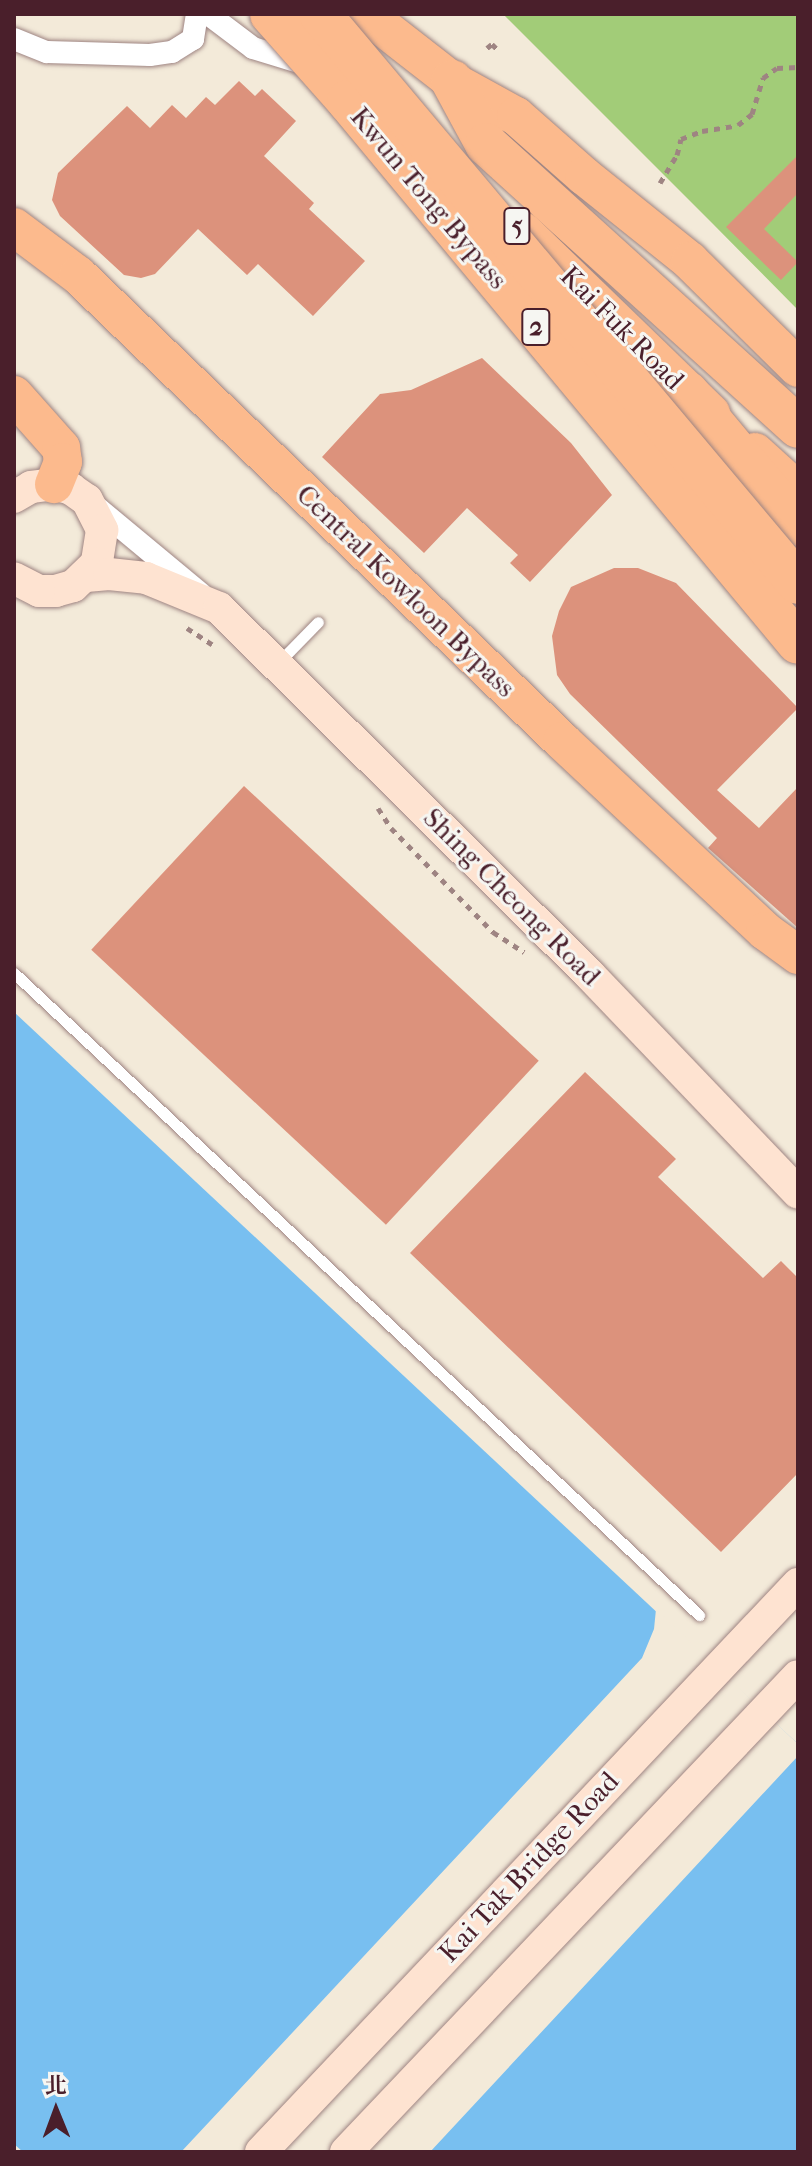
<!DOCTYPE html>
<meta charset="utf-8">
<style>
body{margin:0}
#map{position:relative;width:812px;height:2166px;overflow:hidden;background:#f3ead9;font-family:"IM FELL French Canon","Noto Serif TC",serif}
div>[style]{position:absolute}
.green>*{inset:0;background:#a2cc78}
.water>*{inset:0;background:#78bff0}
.pier>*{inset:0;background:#f3ead9}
.building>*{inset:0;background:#dc927c;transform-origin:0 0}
.path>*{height:5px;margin-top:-2.5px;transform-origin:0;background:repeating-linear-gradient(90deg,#9e8482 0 6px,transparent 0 12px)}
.roads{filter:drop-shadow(0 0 2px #9e8482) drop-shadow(0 0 2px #9e8482)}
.service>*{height:11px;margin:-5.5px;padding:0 5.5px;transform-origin:5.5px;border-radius:5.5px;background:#fff}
.minor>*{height:22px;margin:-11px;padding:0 11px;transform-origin:11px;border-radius:11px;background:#fff}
.secondary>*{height:32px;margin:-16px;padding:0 16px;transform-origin:16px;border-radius:16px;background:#fee3d1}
.trunk>*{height:38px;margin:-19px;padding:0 19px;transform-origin:19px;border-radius:19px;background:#fcba8d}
.motorway>*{height:42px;margin:-21px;padding:0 21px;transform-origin:21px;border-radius:21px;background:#fcba8d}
.bridges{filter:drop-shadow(0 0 2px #9e8482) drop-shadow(0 0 2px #9e8482)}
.motorway-bridge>*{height:42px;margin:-21px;padding:0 21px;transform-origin:21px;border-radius:21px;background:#fcba8d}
span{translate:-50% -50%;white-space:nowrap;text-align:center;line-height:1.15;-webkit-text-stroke:6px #f6f6f2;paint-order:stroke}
.shield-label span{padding:2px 6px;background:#f6f6f2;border:2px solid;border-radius:6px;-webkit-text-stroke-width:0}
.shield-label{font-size:26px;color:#4a1f2b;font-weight:700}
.street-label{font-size:28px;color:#4a1f2b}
.frame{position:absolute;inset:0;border:16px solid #4a1f2b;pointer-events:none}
.north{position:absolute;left:16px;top:2070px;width:80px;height:80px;-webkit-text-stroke:6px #f6f6f2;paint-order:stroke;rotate:359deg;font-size:22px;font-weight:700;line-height:32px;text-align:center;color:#4a1f2b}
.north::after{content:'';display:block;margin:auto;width:28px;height:36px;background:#4a1f2b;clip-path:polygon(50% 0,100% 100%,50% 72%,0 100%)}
</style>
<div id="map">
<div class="green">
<i style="clip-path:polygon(503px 14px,798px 14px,798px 310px,713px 224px)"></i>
</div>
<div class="water">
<i style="clip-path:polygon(14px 1012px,798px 1744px,798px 2152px,23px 2152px,14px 2144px)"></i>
</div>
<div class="pier">
<i style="clip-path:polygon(656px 1609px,798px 1744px,798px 1756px,430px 2152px,181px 2152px,642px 1658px,654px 1629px)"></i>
</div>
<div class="building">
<i style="clip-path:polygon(239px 81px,255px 96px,262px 89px,296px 121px,264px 156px,314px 203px,309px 209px,365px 261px,313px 316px,258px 264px,247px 275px,198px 229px,155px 274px,141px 278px,124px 275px,60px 216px,52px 200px,58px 173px,127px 106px,150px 128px,172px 105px,186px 118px,206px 97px,215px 105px)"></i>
<i style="clip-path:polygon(798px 155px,798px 193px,764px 229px,798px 262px,781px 280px,726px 227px)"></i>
<i style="clip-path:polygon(482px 358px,571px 443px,612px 495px,530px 582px,510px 563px,518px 555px,467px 508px,424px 553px,322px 457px,380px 394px,411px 390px)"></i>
<i style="clip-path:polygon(614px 568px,638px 568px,676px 583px,798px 708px,717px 790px,759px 828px,798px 787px,798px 928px,708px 848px,717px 838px,570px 694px,557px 675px,552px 636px,559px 611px,571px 587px)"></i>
<i style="left:244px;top:786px;width:403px;height:224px;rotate:43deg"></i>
<i style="clip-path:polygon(585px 1072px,676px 1159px,658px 1177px,763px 1278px,781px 1261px,798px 1278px,798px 1473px,721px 1552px,410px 1253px)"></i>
</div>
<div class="path">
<i style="left:487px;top:48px;width:6px;rotate:-39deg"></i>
<i style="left:492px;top:44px;width:7px;rotate:45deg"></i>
<i style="left:660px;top:183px;width:33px;rotate:-59deg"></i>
<i style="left:677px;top:155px;width:16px;rotate:-76deg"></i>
<i style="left:681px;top:139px;width:22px;rotate:-21deg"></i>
<i style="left:702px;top:131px;width:36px;rotate:-9deg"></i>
<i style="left:738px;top:125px;width:18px;rotate:-38deg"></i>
<i style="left:752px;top:114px;width:38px;rotate:-73deg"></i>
<i style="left:763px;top:78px;width:17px;rotate:-36deg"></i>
<i style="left:777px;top:68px;width:21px;rotate:-3deg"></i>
<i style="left:187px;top:628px;width:30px;rotate:33deg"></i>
<i style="left:378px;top:808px;width:24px;rotate:57deg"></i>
<i style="left:391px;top:828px;width:146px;rotate:45.6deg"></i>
<i style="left:493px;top:932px;width:37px;rotate:33deg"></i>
</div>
<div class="roads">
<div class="service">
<i style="left:278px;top:663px;width:57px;rotate:-45.7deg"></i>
<i style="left:14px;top:973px;width:939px;rotate:43.14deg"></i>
</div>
<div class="minor">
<i style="left:208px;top:14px;width:56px;rotate:37.1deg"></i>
<i style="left:253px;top:48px;width:59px;rotate:16.9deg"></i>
<i style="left:14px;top:39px;width:35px;rotate:22deg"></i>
<i style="left:47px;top:52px;width:103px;rotate:1.7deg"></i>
<i style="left:150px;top:55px;width:22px;rotate:-8deg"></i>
<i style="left:172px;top:52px;width:25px;rotate:-32deg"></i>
<i style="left:193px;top:39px;width:25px;rotate:-81deg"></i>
<i style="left:94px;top:505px;width:138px;rotate:39.7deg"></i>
</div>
<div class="secondary">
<i style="left:14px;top:497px;width:20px;rotate:-30deg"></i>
<i style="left:31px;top:487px;width:23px;rotate:-7deg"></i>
<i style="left:54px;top:484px;width:18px;rotate:16deg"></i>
<i style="left:71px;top:489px;width:19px;rotate:35deg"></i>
<i style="left:87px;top:500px;width:34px;rotate:63deg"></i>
<i style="left:102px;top:530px;width:33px;rotate:99deg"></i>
<i style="left:97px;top:563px;width:33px;rotate:136deg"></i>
<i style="left:73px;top:586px;width:18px;rotate:164deg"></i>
<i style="left:56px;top:591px;width:17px;rotate:180deg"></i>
<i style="left:39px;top:591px;width:28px;rotate:-153deg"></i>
<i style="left:86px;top:576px;width:23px;rotate:-5deg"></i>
<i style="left:109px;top:574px;width:37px;rotate:6deg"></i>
<i style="left:146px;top:578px;width:79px;rotate:22.3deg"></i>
<i style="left:219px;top:608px;width:522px;rotate:44.69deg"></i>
<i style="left:590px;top:975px;width:301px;rotate:46.3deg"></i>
<i style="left:261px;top:2152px;width:782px;rotate:-46.61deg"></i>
<i style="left:346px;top:2152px;width:656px;rotate:-46.48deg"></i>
</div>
<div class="trunk">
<i style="left:366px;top:14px;width:109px;rotate:37.9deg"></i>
<i style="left:452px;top:81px;width:73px;rotate:28.7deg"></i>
<i style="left:516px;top:116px;width:91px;rotate:41.4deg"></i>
<i style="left:584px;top:176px;width:136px;rotate:38.7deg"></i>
<i style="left:690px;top:261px;width:152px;rotate:44.7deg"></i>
<i style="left:14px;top:227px;width:80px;rotate:36.9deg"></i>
<i style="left:78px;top:275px;width:672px;rotate:43.91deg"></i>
<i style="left:562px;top:741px;width:278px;rotate:43.1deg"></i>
<i style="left:765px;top:931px;width:41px;rotate:36deg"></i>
<i style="left:523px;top:231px;width:262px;rotate:44.1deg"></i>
<i style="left:14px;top:395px;width:71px;rotate:48.4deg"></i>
<i style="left:61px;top:448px;width:14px;rotate:82deg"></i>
<i style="left:63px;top:462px;width:24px;rotate:112deg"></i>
<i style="left:755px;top:452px;width:58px;rotate:42.2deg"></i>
</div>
<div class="motorway">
<i style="left:452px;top:81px;width:72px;rotate:61.6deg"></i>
<i style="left:486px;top:144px;width:421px;rotate:42.2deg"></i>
<i style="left:687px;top:392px;width:173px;rotate:50.2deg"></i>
</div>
</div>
<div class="bridges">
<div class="motorway-bridge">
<i style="left:271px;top:14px;width:116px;rotate:48.5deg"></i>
<i style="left:348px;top:101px;width:704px;rotate:50.3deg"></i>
<i style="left:320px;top:14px;width:743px;rotate:49.97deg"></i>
</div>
</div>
<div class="shield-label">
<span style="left:517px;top:226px">5</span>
<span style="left:536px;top:327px">2</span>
</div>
<div class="street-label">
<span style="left:429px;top:198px;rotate:50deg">Kwun Tong Bypass</span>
<span style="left:622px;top:328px;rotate:45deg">Kai Fuk Road</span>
<span style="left:406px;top:591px;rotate:44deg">Central Kowloon Bypass</span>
<span style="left:512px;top:897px;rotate:45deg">Shing Cheong Road</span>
<span style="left:529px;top:1867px;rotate:-47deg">Kai Tak Bridge Road</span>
</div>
<div class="frame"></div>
<div class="north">北</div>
</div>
